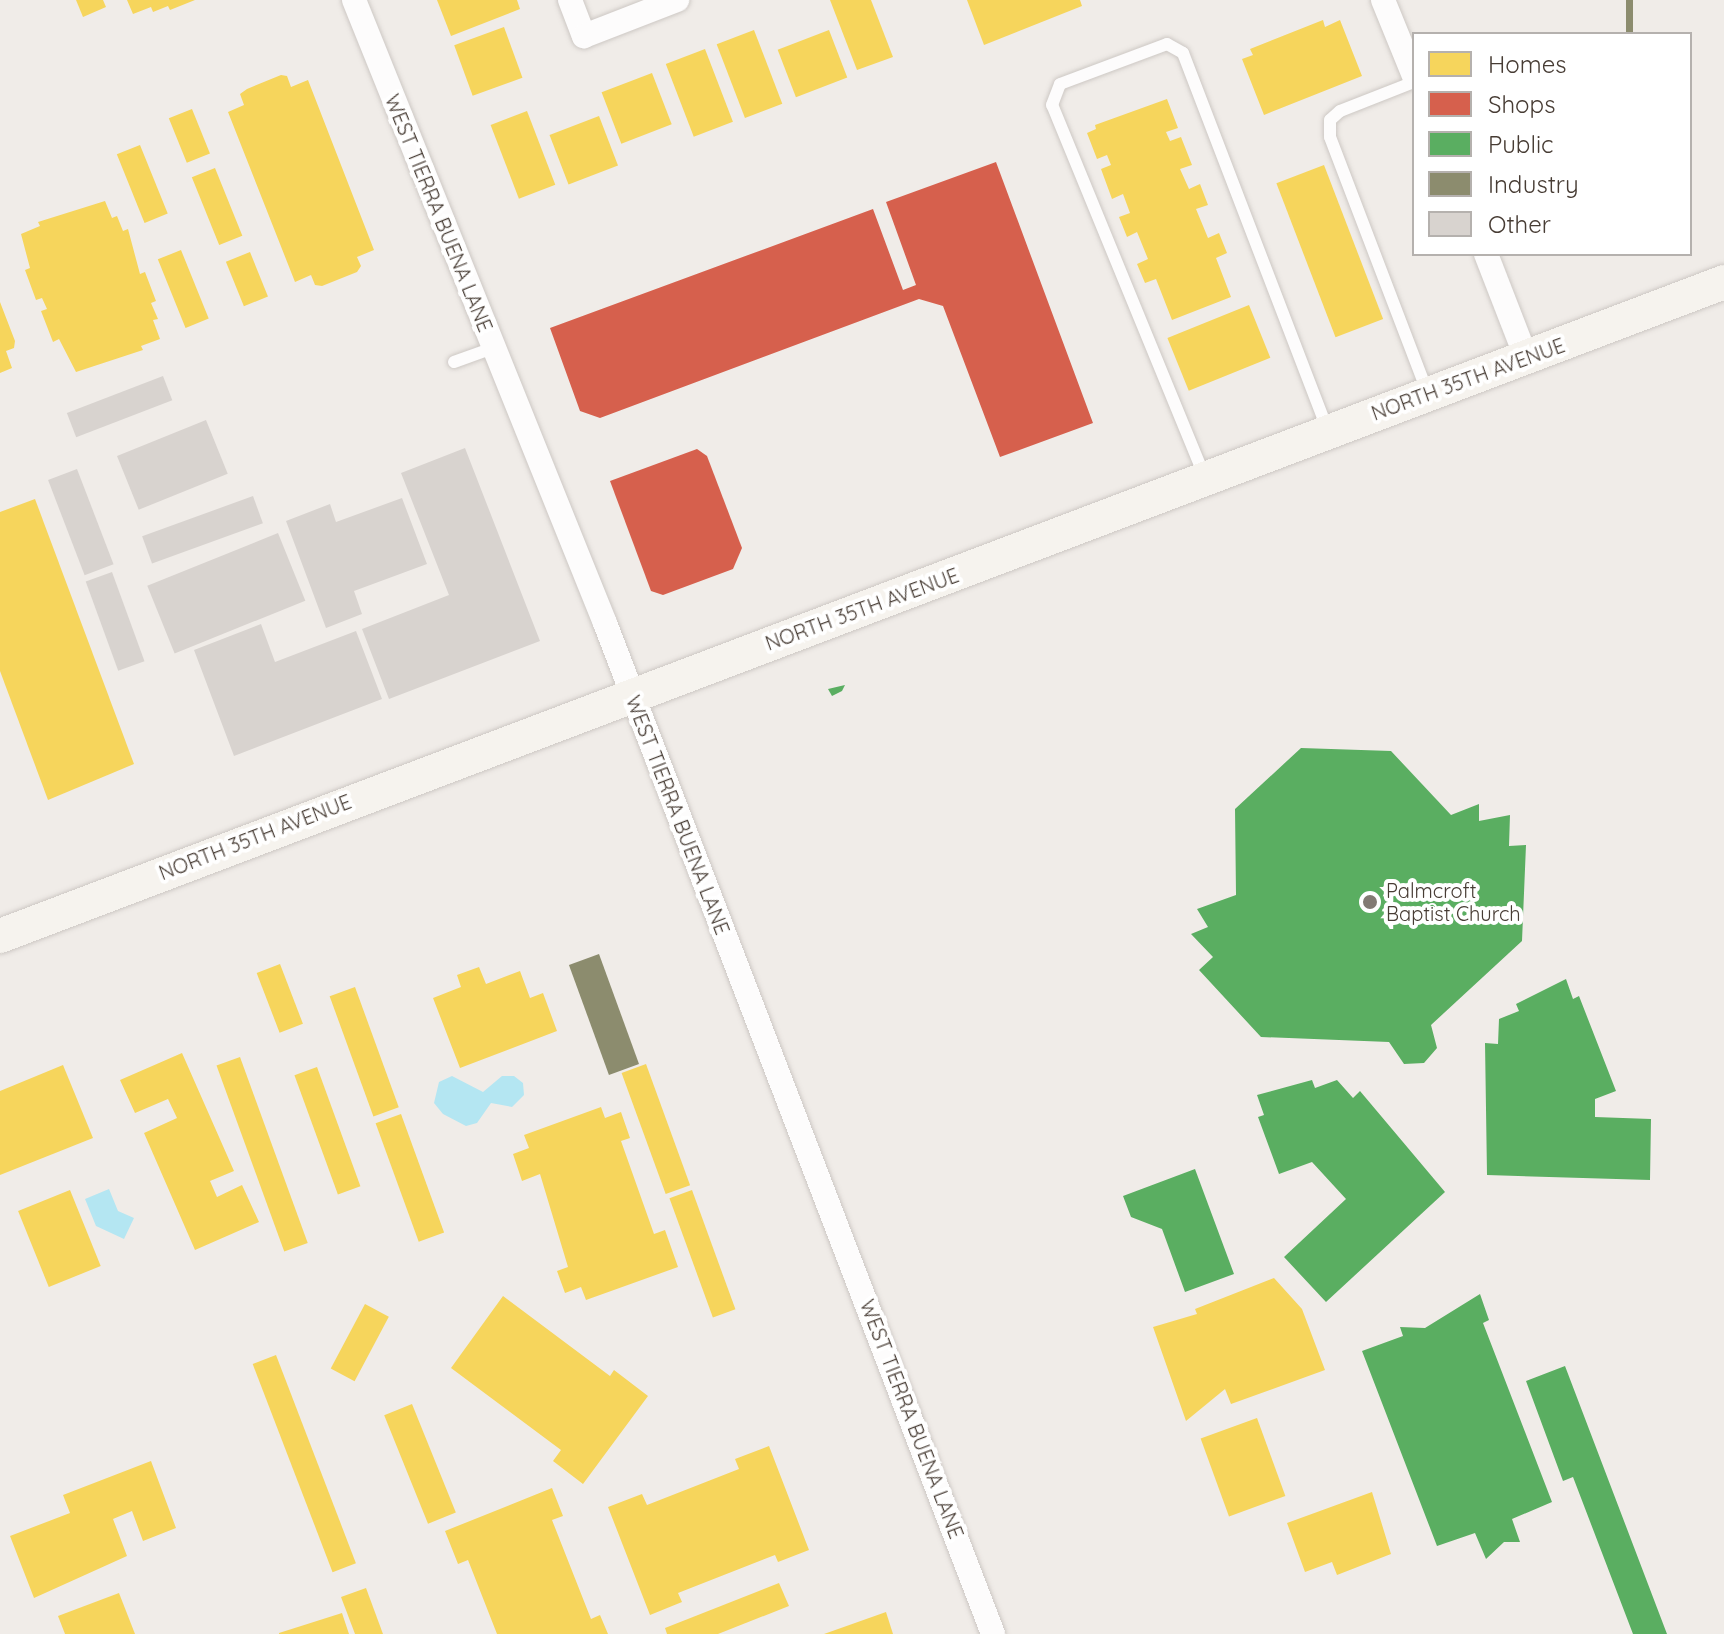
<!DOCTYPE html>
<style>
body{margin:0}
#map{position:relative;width:1724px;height:1634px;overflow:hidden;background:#f0ece8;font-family:Quicksand,sans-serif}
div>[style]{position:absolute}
.water>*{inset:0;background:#b4e6f2}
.homes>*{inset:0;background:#f6d55c;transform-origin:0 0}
.shops>*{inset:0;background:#d6604d}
.public>*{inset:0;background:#5aae61}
.industry>*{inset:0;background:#8c8c6e;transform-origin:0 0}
.building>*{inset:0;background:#d8d3cf;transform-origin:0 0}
.roads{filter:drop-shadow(0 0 2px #cdc8c4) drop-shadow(0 0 2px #cdc8c4)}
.lane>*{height:12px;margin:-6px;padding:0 6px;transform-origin:6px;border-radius:6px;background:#fdfcfc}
.street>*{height:24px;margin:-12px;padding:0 12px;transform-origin:12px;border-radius:12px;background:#fdfcfc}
.secondary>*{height:34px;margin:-17px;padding:0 17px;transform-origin:17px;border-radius:17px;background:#f6f3ee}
.dots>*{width:22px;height:22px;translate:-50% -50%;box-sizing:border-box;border:4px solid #fff;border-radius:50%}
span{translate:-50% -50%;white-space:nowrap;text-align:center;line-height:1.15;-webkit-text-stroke:8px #fff;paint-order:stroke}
.street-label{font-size:20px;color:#473c34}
.poi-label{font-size:20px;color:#473c34}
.left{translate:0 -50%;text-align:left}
.legend{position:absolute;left:1412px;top:32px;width:280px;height:224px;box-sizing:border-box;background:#fff;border:2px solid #b5b1ae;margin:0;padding:10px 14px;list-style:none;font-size:24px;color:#473c34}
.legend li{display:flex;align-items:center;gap:16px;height:40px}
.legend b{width:40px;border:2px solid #b5b1ae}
</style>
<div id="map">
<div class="water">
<i style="clip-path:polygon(452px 1076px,483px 1092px,502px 1076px,514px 1076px,523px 1083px,524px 1095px,512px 1107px,491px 1103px,477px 1123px,466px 1126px,443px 1114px,434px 1103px,439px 1082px)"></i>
<i style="clip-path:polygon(109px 1189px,118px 1211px,134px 1218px,124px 1239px,96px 1226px,85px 1199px)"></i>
</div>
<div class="homes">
<i style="clip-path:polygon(76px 0,103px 0,106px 7px,83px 17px)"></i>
<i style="clip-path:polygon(127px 0,195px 0,170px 10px,168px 6px,153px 12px,151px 7px,133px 14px)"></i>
<i style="clip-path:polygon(437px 0,517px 0,520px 9px,451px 36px)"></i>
<i style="clip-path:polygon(830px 0,871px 0,893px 57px,857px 70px)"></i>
<i style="clip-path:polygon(967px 0,1080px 0,1082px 6px,984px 45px)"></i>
<i style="clip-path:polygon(1323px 20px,1325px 27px,1340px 20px,1362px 76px,1264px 115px,1242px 59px,1253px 55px,1250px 49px)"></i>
<i style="left:504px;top:27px;width:54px;height:53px;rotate:70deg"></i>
<i style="left:754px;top:30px;width:79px;height:40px;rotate:69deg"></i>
<i style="left:829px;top:30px;width:51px;height:55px;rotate:69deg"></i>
<i style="left:705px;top:49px;width:78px;height:42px;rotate:69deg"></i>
<i style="left:652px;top:73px;width:55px;height:54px;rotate:69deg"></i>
<i style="clip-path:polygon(281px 75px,287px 76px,291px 87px,308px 80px,374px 250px,357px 257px,361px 266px,357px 272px,322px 286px,315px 285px,311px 275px,295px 282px,228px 112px,244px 105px,240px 94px,247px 89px)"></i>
<i style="clip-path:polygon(1167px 99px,1178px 128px,1166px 132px,1170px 141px,1181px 137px,1192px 165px,1180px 169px,1189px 189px,1200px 184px,1208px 205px,1196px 209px,1208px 238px,1219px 233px,1227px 253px,1216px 258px,1231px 297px,1172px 320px,1156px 279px,1145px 283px,1137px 264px,1148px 259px,1137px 232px,1127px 237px,1119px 217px,1130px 213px,1123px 194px,1112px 199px,1101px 169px,1111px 165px,1107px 155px,1097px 159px,1087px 133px,1096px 129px,1095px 125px)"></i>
<i style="left:192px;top:109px;width:48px;height:25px;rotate:68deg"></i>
<i style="left:527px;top:111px;width:79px;height:39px;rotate:69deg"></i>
<i style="left:599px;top:116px;width:53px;height:53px;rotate:69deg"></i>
<i style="left:140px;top:145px;width:74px;height:25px;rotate:68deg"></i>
<i style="left:1324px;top:165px;width:165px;height:51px;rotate:69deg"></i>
<i style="left:215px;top:168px;width:73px;height:25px;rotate:68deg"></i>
<i style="clip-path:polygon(105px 201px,112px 218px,117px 216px,123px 231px,128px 229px,140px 274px,145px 272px,156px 301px,151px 303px,158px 319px,153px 320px,160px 339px,141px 346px,143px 350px,76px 372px,59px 339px,53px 342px,41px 311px,47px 309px,42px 298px,36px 300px,25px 270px,30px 268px,21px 234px,40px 226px,38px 222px)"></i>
<i style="left:181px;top:250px;width:74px;height:25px;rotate:68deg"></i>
<i style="left:250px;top:252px;width:48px;height:26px;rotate:68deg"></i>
<i style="clip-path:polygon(0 302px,15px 341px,14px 348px,6px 351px,12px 368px,0 373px)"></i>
<i style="left:1249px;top:305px;width:57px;height:88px;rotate:68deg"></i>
<i style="clip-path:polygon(35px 499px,134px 764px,48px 800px,0 671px,0 512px)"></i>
<i style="left:280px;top:964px;width:64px;height:25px;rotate:69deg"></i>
<i style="clip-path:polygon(479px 967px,486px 984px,520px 971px,530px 998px,543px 993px,557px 1031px,460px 1068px,433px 998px,461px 987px,457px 975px)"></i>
<i style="left:355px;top:987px;width:128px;height:27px;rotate:70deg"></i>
<i style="clip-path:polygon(182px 1053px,234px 1171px,210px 1181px,217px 1197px,242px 1185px,259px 1222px,195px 1250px,144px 1133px,177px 1118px,168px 1099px,135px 1113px,120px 1080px)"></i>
<i style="left:240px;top:1057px;width:198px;height:25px;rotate:70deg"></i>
<i style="left:646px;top:1064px;width:129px;height:26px;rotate:70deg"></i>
<i style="clip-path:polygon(63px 1065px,93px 1138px,0 1175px,0 1091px)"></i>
<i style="left:317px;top:1067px;width:127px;height:24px;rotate:70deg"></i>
<i style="clip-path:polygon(601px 1107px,605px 1118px,621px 1112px,630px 1138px,621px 1141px,654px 1234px,665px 1230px,678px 1267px,586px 1300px,581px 1287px,565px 1293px,557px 1271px,568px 1267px,540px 1174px,522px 1181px,513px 1154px,529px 1148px,524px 1135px)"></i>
<i style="left:401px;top:1114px;width:126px;height:27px;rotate:70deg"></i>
<i style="left:70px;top:1190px;width:82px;height:56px;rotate:68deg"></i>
<i style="left:692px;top:1190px;width:127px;height:24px;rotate:70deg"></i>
<i style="clip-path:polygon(1274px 1278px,1302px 1309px,1325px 1370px,1231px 1404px,1225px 1389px,1186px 1421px,1153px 1327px,1197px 1314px,1195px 1309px)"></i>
<i style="clip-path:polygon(503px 1296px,610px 1376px,614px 1370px,648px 1396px,583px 1484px,553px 1461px,561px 1450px,451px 1368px)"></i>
<i style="left:365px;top:1304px;width:27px;height:73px;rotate:28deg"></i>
<i style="left:276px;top:1355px;width:223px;height:25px;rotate:69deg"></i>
<i style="left:412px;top:1404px;width:117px;height:30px;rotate:68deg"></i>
<i style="left:1257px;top:1418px;width:83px;height:60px;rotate:70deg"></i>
<i style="clip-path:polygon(769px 1446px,809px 1550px,778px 1562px,775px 1555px,678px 1593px,682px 1602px,650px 1615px,608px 1507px,642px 1494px,647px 1505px,739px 1469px,735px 1459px)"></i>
<i style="clip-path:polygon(151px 1461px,176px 1528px,143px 1541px,132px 1511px,113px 1519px,127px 1556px,34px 1598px,10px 1536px,70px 1513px,63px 1495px)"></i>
<i style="clip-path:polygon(552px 1488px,563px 1516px,552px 1520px,591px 1619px,600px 1615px,608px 1634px,497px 1634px,468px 1560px,458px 1564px,445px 1531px)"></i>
<i style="clip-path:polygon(1372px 1492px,1391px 1554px,1337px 1575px,1332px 1562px,1305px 1572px,1287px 1523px)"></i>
<i style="clip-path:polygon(779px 1583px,789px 1606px,718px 1634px,667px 1634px,665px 1628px)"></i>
<i style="clip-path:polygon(366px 1588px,383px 1634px,355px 1634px,341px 1597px)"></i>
<i style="clip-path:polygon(119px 1593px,135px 1634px,65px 1634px,58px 1616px)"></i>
<i style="clip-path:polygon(886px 1612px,893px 1634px,824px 1634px)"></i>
<i style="clip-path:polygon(342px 1613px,349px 1634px,279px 1634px,279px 1633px)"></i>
</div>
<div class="shops">
<i style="clip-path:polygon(996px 162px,1093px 423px,1000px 457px,943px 306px,919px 299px,600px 418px,580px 411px,550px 328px,873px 209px,903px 290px,916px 285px,886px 202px)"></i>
<i style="clip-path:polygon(697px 449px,707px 456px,742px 548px,733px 569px,663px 595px,651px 591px,610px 481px)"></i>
</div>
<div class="public">
<i style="clip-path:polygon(845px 685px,842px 691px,832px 696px,828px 689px)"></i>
<i style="clip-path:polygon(1301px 748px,1391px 751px,1451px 815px,1479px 804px,1479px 821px,1510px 815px,1509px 846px,1526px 845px,1522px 941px,1431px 1025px,1437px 1048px,1424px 1063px,1404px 1064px,1389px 1042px,1261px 1037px,1199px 970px,1213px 957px,1191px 934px,1208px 927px,1197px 909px,1236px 895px,1235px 809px)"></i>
<i style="clip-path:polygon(1566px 979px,1573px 999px,1579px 996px,1616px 1091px,1595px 1099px,1595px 1117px,1651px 1119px,1650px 1180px,1487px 1175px,1485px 1043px,1498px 1044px,1499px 1019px,1519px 1011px,1516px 1004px)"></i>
<i style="clip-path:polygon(1312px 1080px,1315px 1088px,1337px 1080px,1353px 1098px,1360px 1091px,1445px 1192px,1326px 1302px,1284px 1257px,1346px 1199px,1312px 1162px,1279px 1174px,1258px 1117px,1264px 1115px,1257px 1095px)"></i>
<i style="clip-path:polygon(1195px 1169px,1234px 1274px,1185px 1292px,1162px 1229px,1131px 1217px,1123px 1196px)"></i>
<i style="clip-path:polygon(1480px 1294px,1489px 1320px,1483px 1323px,1552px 1502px,1512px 1519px,1520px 1542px,1504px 1542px,1486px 1559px,1475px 1533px,1437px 1546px,1362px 1351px,1403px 1336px,1400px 1327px,1425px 1328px)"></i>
<i style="clip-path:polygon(1565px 1366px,1667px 1634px,1633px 1634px,1573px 1477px,1563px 1481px,1526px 1381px)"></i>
</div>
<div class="industry">
<i style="left:1626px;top:0;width:7px;height:36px"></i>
<i style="left:599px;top:954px;width:117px;height:32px;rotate:70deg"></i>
</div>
<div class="building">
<i style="left:163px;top:376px;width:26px;height:103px;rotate:69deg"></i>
<i style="left:206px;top:420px;width:58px;height:96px;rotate:68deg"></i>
<i style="clip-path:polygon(465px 448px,540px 641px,389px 699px,362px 629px,449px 595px,401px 473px)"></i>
<i style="left:77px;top:469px;width:102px;height:31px;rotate:69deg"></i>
<i style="left:253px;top:496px;width:29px;height:118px;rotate:70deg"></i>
<i style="clip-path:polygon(402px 498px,427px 564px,354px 591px,362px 614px,326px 628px,286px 521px,330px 504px,336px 522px)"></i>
<i style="left:278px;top:533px;width:73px;height:141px;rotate:68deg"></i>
<i style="left:112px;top:572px;width:95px;height:28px;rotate:70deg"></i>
<i style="clip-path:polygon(261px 624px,275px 662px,356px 631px,382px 699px,234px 756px,194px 650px)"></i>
</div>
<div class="roads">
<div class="lane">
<i style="left:1414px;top:82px;width:79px;rotate:158.6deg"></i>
<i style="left:1340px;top:111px;width:13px;rotate:138deg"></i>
<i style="left:1330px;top:120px;width:17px;rotate:90deg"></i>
<i style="left:1330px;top:137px;width:275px;rotate:69.1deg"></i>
<i style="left:454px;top:362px;width:41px;rotate:-19.7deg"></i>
<i style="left:1204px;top:475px;width:400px;rotate:-112.3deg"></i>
<i style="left:1052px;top:105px;width:22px;rotate:-69deg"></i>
<i style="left:1060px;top:84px;width:114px;rotate:-20.5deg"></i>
<i style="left:1167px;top:44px;width:18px;rotate:29deg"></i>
<i style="left:1183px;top:53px;width:402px;rotate:69deg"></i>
</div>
<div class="street">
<i style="left:354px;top:0;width:672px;rotate:68.06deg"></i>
<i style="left:605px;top:623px;width:1083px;rotate:69deg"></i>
<i style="left:570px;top:0;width:39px;rotate:69deg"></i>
<i style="left:584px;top:36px;width:100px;rotate:-21.2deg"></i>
<i style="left:1383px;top:0;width:82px;rotate:67.8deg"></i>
<i style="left:1486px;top:254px;width:110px;rotate:68.8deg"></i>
</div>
<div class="secondary">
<i style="left:0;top:936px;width:1844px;rotate:-20.77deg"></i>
</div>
</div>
<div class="dots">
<i style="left:1370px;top:902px;background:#827a73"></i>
</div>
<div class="street-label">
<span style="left:439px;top:213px;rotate:68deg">WEST TIERRA BUENA LANE</span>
<span style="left:1468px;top:379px;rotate:-20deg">NORTH 35TH AVENUE</span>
<span style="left:862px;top:609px;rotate:-20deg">NORTH 35TH AVENUE</span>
<span style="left:678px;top:815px;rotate:69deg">WEST TIERRA BUENA LANE</span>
<span style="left:255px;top:837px;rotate:-21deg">NORTH 35TH AVENUE</span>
<span style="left:912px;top:1419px;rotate:69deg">WEST TIERRA BUENA LANE</span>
</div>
<div class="poi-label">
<span class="left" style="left:1386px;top:902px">Palmcroft<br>Baptist Church</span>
</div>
<ul class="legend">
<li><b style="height:22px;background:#f6d55c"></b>Homes</li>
<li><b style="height:22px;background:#d6604d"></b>Shops</li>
<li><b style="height:22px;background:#5aae61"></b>Public</li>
<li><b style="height:22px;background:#8c8c6e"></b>Industry</li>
<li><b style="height:22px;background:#d8d3cf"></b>Other</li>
</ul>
</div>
